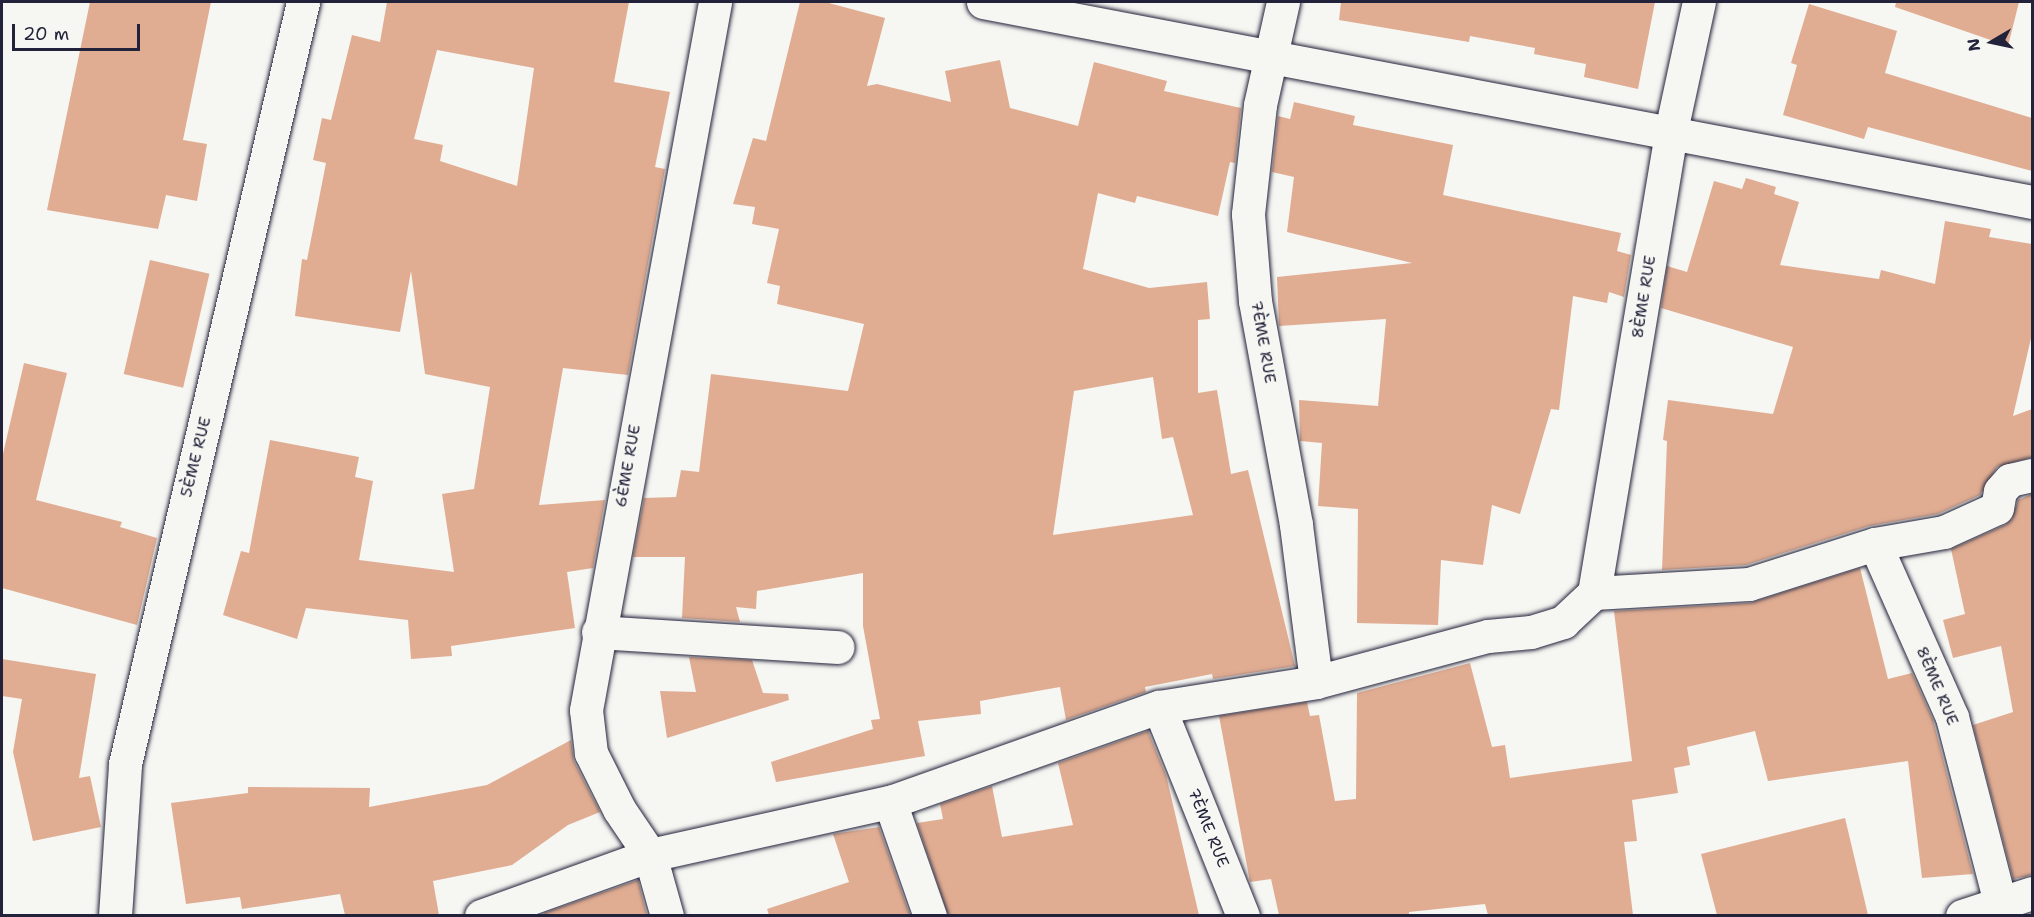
<!DOCTYPE html>
<meta charset="utf-8">
<style>
body{margin:0}
#map{position:relative;width:2034px;height:917px;overflow:hidden;background:#f6f6f2;font-family:"Shantell Sans",sans-serif}
div>[style]{position:absolute}
.building>*{inset:0;background:#e0ad93;transform-origin:0 0}
.roads{filter:drop-shadow(0 0 2px #22223b) drop-shadow(0 0 2px #22223b)}
.minor>*{height:33px;margin:-16.5px;padding:0 16.5px;transform-origin:16.5px;border-radius:16.5px;background:#f6f6f2}
span{translate:-50% -50%;white-space:nowrap;text-align:center;line-height:1.15;-webkit-text-stroke:5px #f6f6f2;paint-order:stroke}
.street-label{font-size:16px;color:#22223b}
.frame{position:absolute;inset:0;border:3px solid #22223b;pointer-events:none}
.north{position:absolute;left:1962px;top:12px;width:60px;height:60px;-webkit-text-stroke:4px #f6f6f2;paint-order:stroke;rotate:261deg;font-size:16px;font-weight:700;line-height:24px;text-align:center;color:#22223b}
.north::after{content:'';display:block;margin:auto;width:21px;height:27px;background:#22223b;clip-path:polygon(50% 0,100% 100%,50% 72%,0 100%)}
.scale{position:absolute;left:12px;top:24px;width:128px;height:27px;box-sizing:border-box;border:3px solid #22223b;border-top:0;padding-left:8px;font-size:18px;line-height:21px;white-space:nowrap;color:#22223b;-webkit-text-stroke:4px #f6f6f2;paint-order:stroke}
</style>
<div id="map">
<div class="building">
<i style="clip-path:polygon(90px 2px,211px 2px,183px 140px,207px 144px,197px 201px,166px 195px,158px 229px,47px 210px)"></i>
<i style="clip-path:polygon(evenodd,387px 2px,629px 2px,614px 82px,670px 92px,655px 167px,665px 169px,628px 375px,563px 368px,539px 505px,605px 500px,593px 568px,567px 572px,575px 628px,451px 646px,452px 656px,411px 659px,408px 620px,306px 608px,297px 639px,223px 615px,241px 551px,249px 553px,270px 440px,359px 457px,355px 477px,373px 481px,359px 560px,454px 572px,442px 494px,474px 489px,490px 387px,425px 374px,411px 271px,400px 332px,295px 316px,302px 259px,307px 260px,326px 163px,313px 160px,322px 118px,331px 120px,352px 35px,380px 42px,387px 2px,437px 50px,534px 68px,517px 186px,440px 161px,443px 145px,414px 139px,437px 50px)"></i>
<i style="clip-path:polygon(evenodd,800px 2px,825px 2px,885px 18px,867px 86px,877px 84px,951px 102px,945px 71px,1000px 60px,1010px 108px,1078px 126px,1094px 62px,1167px 81px,1164px 91px,1241px 108px,1235px 163px,1230px 162px,1218px 216px,1137px 196px,1135px 203px,1098px 193px,1083px 269px,1149px 288px,1207px 282px,1210px 319px,1198px 320px,1198px 393px,1217px 390px,1231px 474px,1248px 470px,1295px 666px,1213px 679px,1212px 674px,1145px 687px,1146px 692px,1066px 720px,1060px 687px,980px 701px,981px 714px,918px 721px,925px 756px,776px 782px,771px 762px,873px 729px,871px 720px,880px 719px,863px 626px,863px 573px,757px 591px,756px 609px,736px 607px,740px 622px,682px 618px,685px 557px,633px 557px,644px 498px,676px 497px,681px 470px,699px 472px,711px 374px,848px 391px,864px 324px,777px 304px,780px 286px,767px 283px,779px 229px,752px 224px,755px 207px,733px 204px,753px 138px,766px 141px,800px 2px,1153px 377px,1162px 439px,1173px 437px,1193px 515px,1053px 535px,1074px 391px,1153px 377px)"></i>
<i style="clip-path:polygon(1341px 2px,1655px 2px,1638px 89px,1584px 77px,1586px 64px,1534px 54px,1535px 48px,1470px 36px,1469px 42px,1339px 20px)"></i>
<i style="clip-path:polygon(1896px 2px,2019px 2px,2008px 46px,1895px 7px)"></i>
<i style="clip-path:polygon(1809px 4px,1897px 31px,1885px 73px,2032px 118px,2032px 171px,1868px 127px,1864px 139px,1783px 115px,1797px 65px,1791px 63px)"></i>
<i style="clip-path:polygon(1294px 102px,1355px 116px,1353px 125px,1453px 145px,1443px 195px,1621px 233px,1617px 251px,1631px 255px,1624px 297px,1609px 292px,1607px 303px,1573px 296px,1559px 410px,1551px 409px,1520px 514px,1492px 505px,1483px 565px,1441px 560px,1438px 625px,1357px 623px,1358px 509px,1318px 506px,1322px 443px,1300px 441px,1299px 400px,1378px 406px,1386px 319px,1279px 326px,1277px 277px,1412px 263px,1287px 232px,1294px 177px,1272px 172px,1278px 116px,1290px 119px)"></i>
<i style="clip-path:polygon(1746px 178px,1776px 187px,1774px 194px,1799px 202px,1780px 265px,1879px 279px,1881px 270px,1935px 284px,1945px 221px,1991px 229px,1989px 237px,2032px 244px,2032px 334px,2013px 416px,2032px 409px,2032px 457px,1997px 467px,1980px 495px,1938px 514px,1869px 526px,1746px 565px,1662px 570px,1667px 441px,1663px 440px,1668px 400px,1773px 414px,1793px 347px,1661px 308px,1667px 266px,1687px 272px,1714px 181px,1742px 189px)"></i>
<i style="left:150px;top:260px;width:61px;height:117px;rotate:13deg"></i>
<i style="clip-path:polygon(24px 363px,67px 373px,36px 500px,122px 522px,120px 527px,157px 538px,137px 625px,2px 588px,2px 458px)"></i>
<i style="clip-path:polygon(2032px 494px,2032px 875px,2013px 879px,1973px 725px,2013px 712px,2001px 646px,1953px 658px,1943px 620px,1965px 614px,1951px 549px,2005px 525px,2012px 519px,2018px 500px)"></i>
<i style="clip-path:polygon(1860px 568px,1888px 679px,1912px 673px,1933px 720px,1973px 874px,1922px 878px,1908px 761px,1768px 781px,1755px 731px,1687px 747px,1690px 765px,1674px 768px,1678px 793px,1632px 800px,1637px 841px,1624px 842px,1633px 915px,1488px 915px,1485px 904px,1409px 912px,1409px 915px,1279px 915px,1271px 879px,1250px 882px,1219px 716px,1307px 702px,1310px 716px,1319px 715px,1335px 801px,1356px 799px,1357px 693px,1470px 663px,1492px 747px,1505px 745px,1510px 778px,1632px 761px,1614px 611px,1750px 603px)"></i>
<i style="clip-path:polygon(689px 657px,752px 660px,763px 693px,788px 694px,789px 700px,667px 738px,660px 691px,696px 692px)"></i>
<i style="clip-path:polygon(2px 659px,96px 674px,79px 778px,90px 776px,101px 827px,33px 841px,13px 752px,22px 699px,2px 696px)"></i>
<i style="clip-path:polygon(1148px 731px,1166px 775px,1199px 915px,948px 915px,917px 823px,943px 819px,940px 804px,992px 786px,1002px 837px,1073px 825px,1058px 763px)"></i>
<i style="clip-path:polygon(571px 740px,574px 761px,600px 812px,568px 825px,512px 865px,433px 881px,439px 915px,345px 915px,340px 894px,242px 909px,240px 897px,186px 904px,171px 803px,248px 793px,248px 787px,370px 788px,369px 807px,487px 785px)"></i>
<i style="clip-path:polygon(1845px 818px,1868px 915px,1717px 915px,1701px 854px)"></i>
<i style="clip-path:polygon(879px 827px,910px 915px,769px 915px,767px 909px,849px 882px,833px 834px)"></i>
<i style="clip-path:polygon(638px 880px,647px 915px,544px 915px,544px 913px)"></i>
</div>
<div class="roads">
<div class="minor">
<i style="left:983px;top:2px;width:1068px;rotate:10.79deg"></i>
<i style="left:1283px;top:2px;width:106px;rotate:102.6deg"></i>
<i style="left:1260px;top:105px;width:110px;rotate:96.3deg"></i>
<i style="left:1248px;top:214px;width:87px;rotate:85.4deg"></i>
<i style="left:1255px;top:301px;width:228px;rotate:79.6deg"></i>
<i style="left:1296px;top:525px;width:158px;rotate:82.7deg"></i>
<i style="left:1875px;top:544px;width:189px;rotate:66deg"></i>
<i style="left:1952px;top:717px;width:192px;rotate:75.5deg"></i>
<i style="left:1594px;top:593px;width:468px;rotate:-80.5deg"></i>
<i style="left:1671px;top:131px;width:132px;rotate:-77.8deg"></i>
<i style="left:598px;top:632px;width:240px;rotate:3.6deg"></i>
<i style="left:1159px;top:707px;width:225px;rotate:68.1deg"></i>
<i style="left:890px;top:802px;width:121px;rotate:70.7deg"></i>
<i style="left:115px;top:916px;width:152px;rotate:-86.2deg"></i>
<i style="left:125px;top:764px;width:783px;rotate:-76.85deg"></i>
<i style="left:481px;top:916px;width:180px;rotate:-19.8deg"></i>
<i style="left:650px;top:855px;width:246px;rotate:-12.5deg"></i>
<i style="left:890px;top:802px;width:285px;rotate:-19.5deg"></i>
<i style="left:1159px;top:707px;width:159px;rotate:-9deg"></i>
<i style="left:1316px;top:682px;width:178px;rotate:-15deg"></i>
<i style="left:1488px;top:636px;width:43px;rotate:-5.3deg"></i>
<i style="left:1531px;top:632px;width:34px;rotate:-17deg"></i>
<i style="left:1563px;top:622px;width:42px;rotate:-43.1deg"></i>
<i style="left:1594px;top:593px;width:155px;rotate:-3.3deg"></i>
<i style="left:1749px;top:584px;width:132px;rotate:-17.6deg"></i>
<i style="left:1875px;top:544px;width:70px;rotate:-9.9deg"></i>
<i style="left:1944px;top:532px;width:58px;rotate:-24.4deg"></i>
<i style="left:1997px;top:508px;width:17px;rotate:-80deg"></i>
<i style="left:2000px;top:491px;width:15px;rotate:-48deg"></i>
<i style="left:2010px;top:480px;width:23px;rotate:-13deg"></i>
<i style="left:667px;top:916px;width:63px;rotate:-105.6deg"></i>
<i style="left:650px;top:855px;width:55px;rotate:-124deg"></i>
<i style="left:619px;top:809px;width:63px;rotate:-116.6deg"></i>
<i style="left:591px;top:753px;width:43px;rotate:-96.6deg"></i>
<i style="left:586px;top:710px;width:720px;rotate:-79.67deg"></i>
<i style="left:1962px;top:916px;width:74px;rotate:-18.2deg"></i>
</div>
</div>
<div class="street-label">
<span style="left:1644px;top:297px;rotate:-81deg">8ÈME RUE</span>
<span style="left:1263px;top:342px;rotate:80deg">7ÈME RUE</span>
<span style="left:196px;top:457px;rotate:-76deg">5ÈME RUE</span>
<span style="left:628px;top:466px;rotate:-80deg">6ÈME RUE</span>
<span style="left:1937px;top:686px;rotate:67deg">8ÈME RUE</span>
<span style="left:1208px;top:828px;rotate:68deg">7ÈME RUE</span>
</div>
<div class="frame"></div>
<div class="north">N</div>
<div class="scale">20 m</div>
</div>
